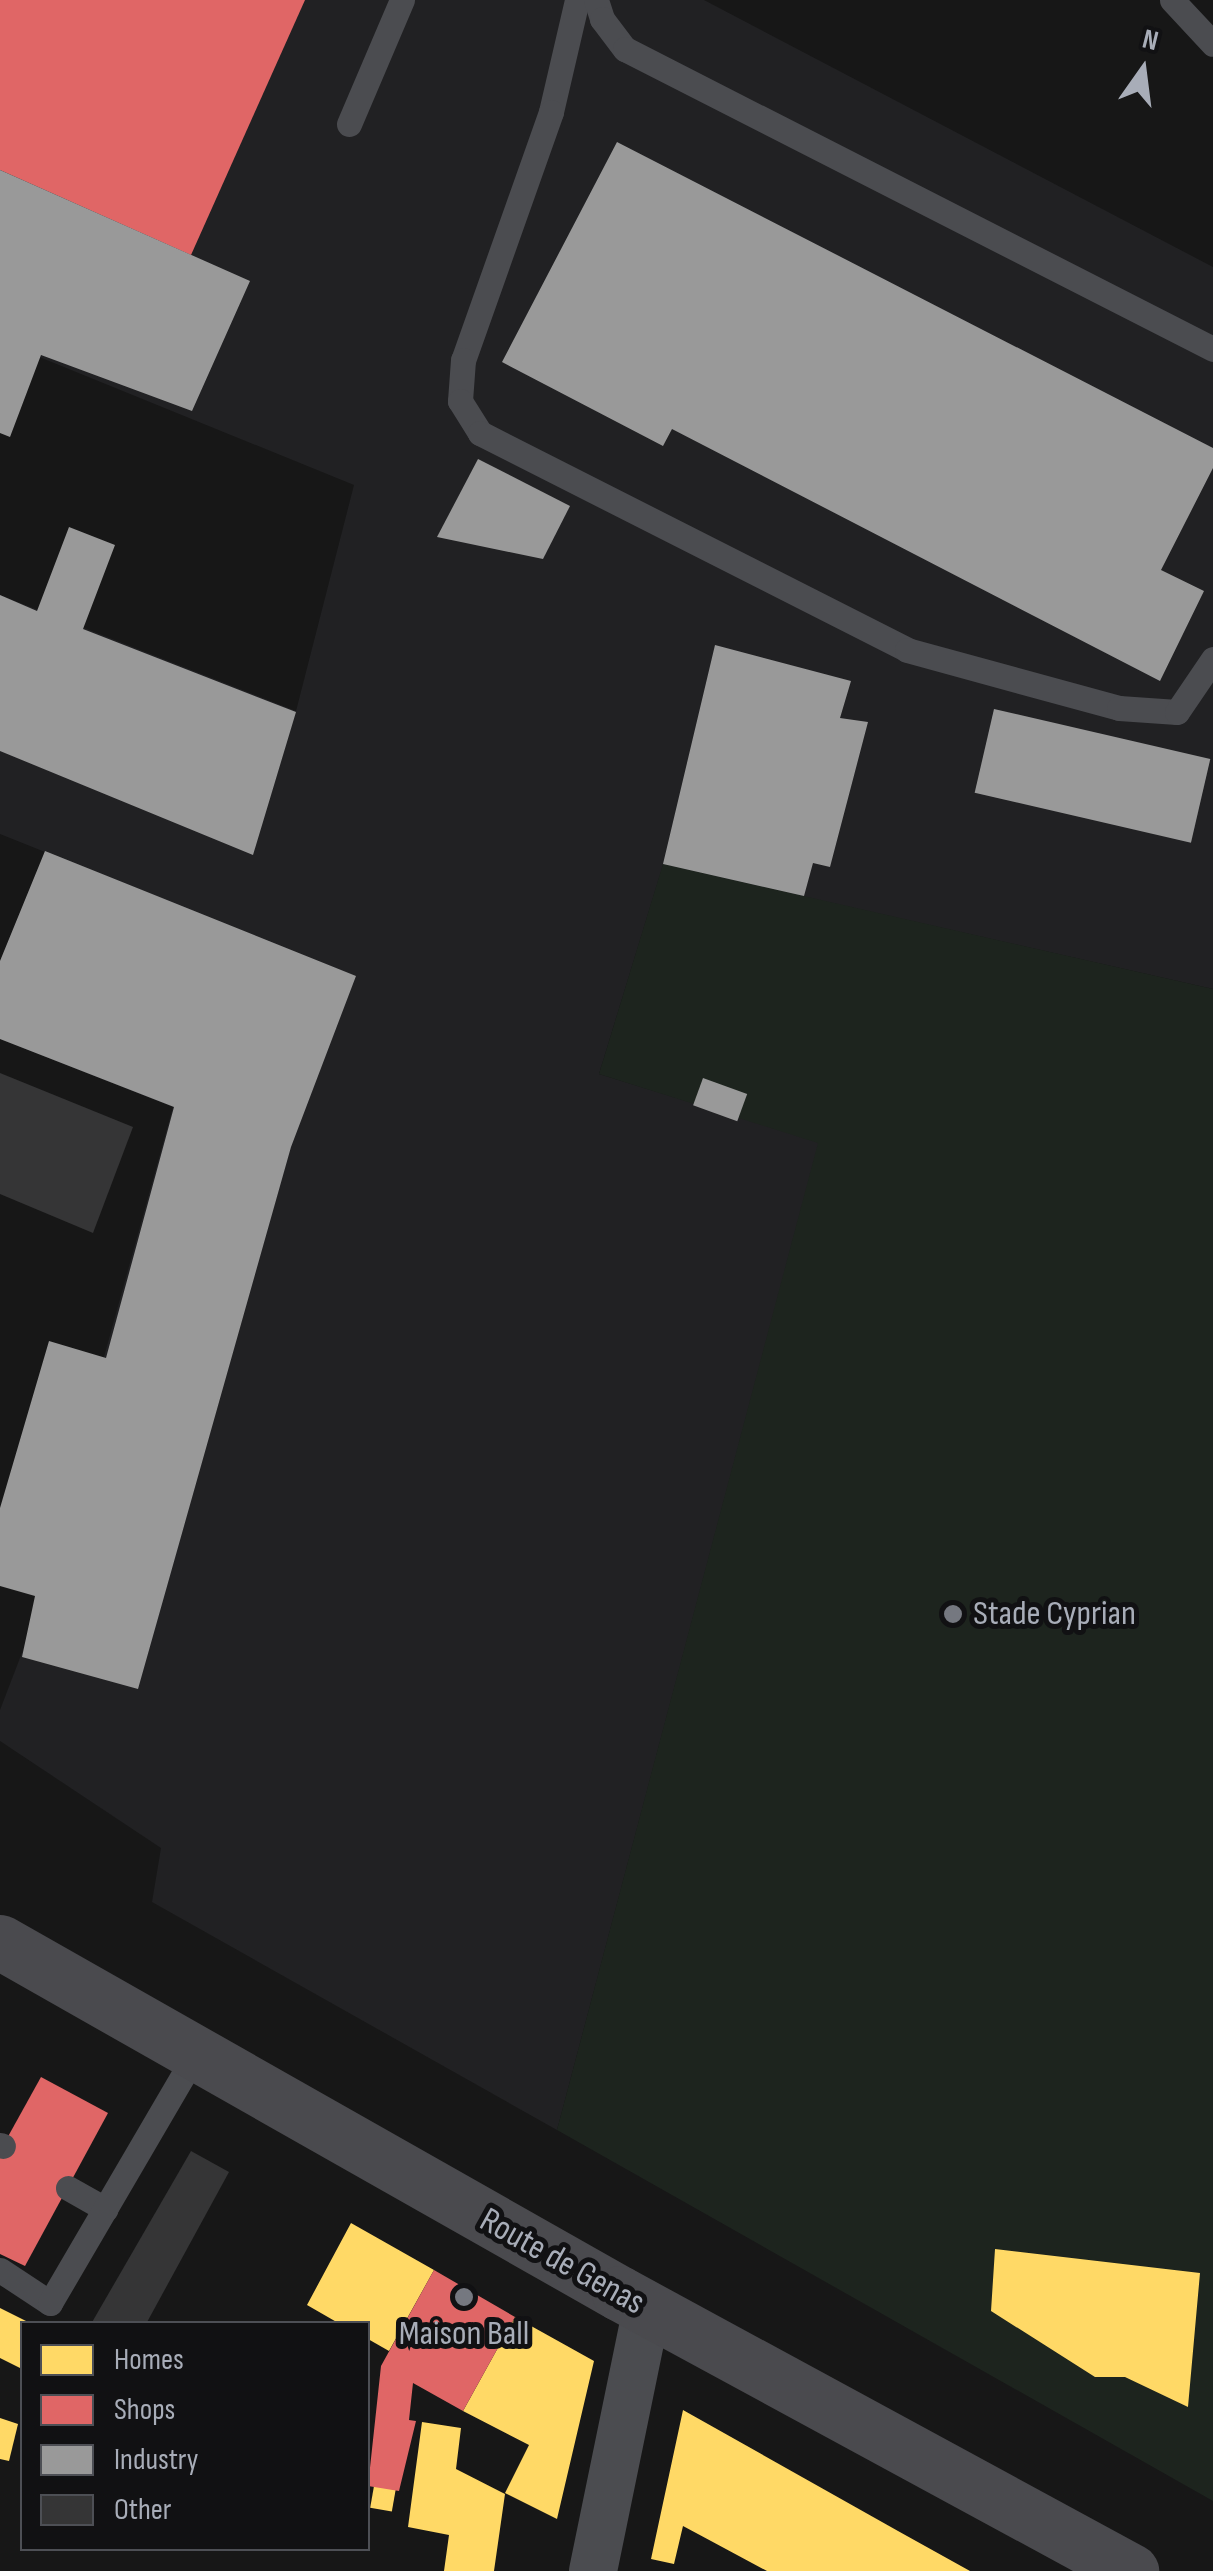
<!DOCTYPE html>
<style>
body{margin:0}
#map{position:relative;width:1213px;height:2571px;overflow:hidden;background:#171717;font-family:"Sofia Sans Condensed",sans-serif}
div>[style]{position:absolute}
.built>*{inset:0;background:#212123}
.green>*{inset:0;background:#1d241e}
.homes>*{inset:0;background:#ffd966;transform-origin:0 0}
.shops>*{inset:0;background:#e06666}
.industry>*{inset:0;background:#999;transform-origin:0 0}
.building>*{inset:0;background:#353536}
.service>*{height:25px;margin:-12.5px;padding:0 12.5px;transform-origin:12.5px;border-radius:12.5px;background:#4b4c50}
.minor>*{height:48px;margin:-24px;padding:0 24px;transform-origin:24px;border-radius:24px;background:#4b4c50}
.secondary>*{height:55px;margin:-27.5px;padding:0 27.5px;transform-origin:27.5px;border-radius:27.5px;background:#4a4a4e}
.dots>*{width:28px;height:28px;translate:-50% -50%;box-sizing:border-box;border:5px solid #111113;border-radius:50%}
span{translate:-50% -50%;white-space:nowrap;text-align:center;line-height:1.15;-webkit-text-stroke:10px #111113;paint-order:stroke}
.poi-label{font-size:35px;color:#a8adb8}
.left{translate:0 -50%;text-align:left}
.street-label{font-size:35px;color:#a8adb8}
.legend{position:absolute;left:20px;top:2321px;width:350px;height:230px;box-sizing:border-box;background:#111113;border:2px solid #4d4f55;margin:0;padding:12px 18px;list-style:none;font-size:30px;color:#a8adb8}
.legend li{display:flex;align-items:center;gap:20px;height:50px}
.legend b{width:50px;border:2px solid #4d4f55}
.north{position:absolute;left:1093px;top:20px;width:100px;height:100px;-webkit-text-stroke:8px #111113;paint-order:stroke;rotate:14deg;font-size:28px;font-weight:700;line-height:40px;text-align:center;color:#a8adb8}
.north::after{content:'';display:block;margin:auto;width:35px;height:45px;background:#a8adb8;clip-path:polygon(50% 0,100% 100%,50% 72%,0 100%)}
</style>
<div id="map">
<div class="built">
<i style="clip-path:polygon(0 0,704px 0,1213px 267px,1213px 989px,663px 865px,599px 1074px,819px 1142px,557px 2130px,152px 1902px,161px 1848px,0 1741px,0 1710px,23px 1650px,173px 1107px,0 1039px,0 961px,45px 852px,0 834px,0 595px,296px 711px,354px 485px,0 341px)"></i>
</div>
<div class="green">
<i style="clip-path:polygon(663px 864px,1213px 989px,1213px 2501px,557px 2130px,818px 1143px,599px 1074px)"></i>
</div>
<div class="homes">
<i style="clip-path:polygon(351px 2223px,434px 2270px,389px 2351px,368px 2339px,368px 2324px,340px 2324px,307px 2305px)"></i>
<i style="clip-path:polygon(995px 2249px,1200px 2273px,1188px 2407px,1125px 2377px,1095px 2377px,991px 2311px)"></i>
<i style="clip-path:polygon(0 2308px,32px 2324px,22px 2324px,22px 2369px,0 2358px)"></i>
<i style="clip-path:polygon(515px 2317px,594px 2361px,557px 2519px,505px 2493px,529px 2445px,463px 2411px)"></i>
<i style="clip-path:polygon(683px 2410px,898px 2531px,970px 2571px,767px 2571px,683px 2526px,674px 2564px,651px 2559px)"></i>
<i style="clip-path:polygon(0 2418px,18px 2424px,9px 2461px,0 2459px)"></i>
<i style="clip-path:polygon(422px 2422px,461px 2428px,456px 2469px,505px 2494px,494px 2571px,444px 2571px,449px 2535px,408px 2527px)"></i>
<i style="left:374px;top:2486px;width:22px;height:22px;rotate:10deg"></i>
</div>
<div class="shops">
<i style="clip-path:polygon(0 0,305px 0,191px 255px,0 170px)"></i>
<i style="clip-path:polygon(41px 2077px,108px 2113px,25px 2266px,0 2254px,0 2151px)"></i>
<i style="clip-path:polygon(434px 2270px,515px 2317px,463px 2411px,413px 2383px,409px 2420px,416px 2421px,399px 2491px,368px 2486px,381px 2366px)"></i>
</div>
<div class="industry">
<i style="clip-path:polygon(617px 142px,1213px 448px,1213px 468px,1161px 570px,1204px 591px,1160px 681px,672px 429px,663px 446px,502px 362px)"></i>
<i style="clip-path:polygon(0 170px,250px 281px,192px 411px,41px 355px,10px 437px,0 433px)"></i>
<i style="clip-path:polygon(478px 459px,570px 506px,543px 559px,437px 537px)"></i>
<i style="clip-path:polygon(69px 527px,115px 545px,83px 629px,296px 712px,253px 855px,0 751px,0 595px,37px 611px)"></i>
<i style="clip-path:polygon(715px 645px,851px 681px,840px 718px,868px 722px,830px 867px,813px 863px,804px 896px,663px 864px)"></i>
<i style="left:994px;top:709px;width:222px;height:86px;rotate:13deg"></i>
<i style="clip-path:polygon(45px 851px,356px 976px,291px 1147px,138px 1689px,22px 1657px,35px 1596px,0 1586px,0 1508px,49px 1341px,106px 1358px,174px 1107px,0 1039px,0 961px)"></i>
<i style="left:703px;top:1078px;width:47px;height:29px;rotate:20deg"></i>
</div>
<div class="building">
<i style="clip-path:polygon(0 1073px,133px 1127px,93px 1233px,0 1194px)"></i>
<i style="clip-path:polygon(191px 2151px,229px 2172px,146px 2324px,91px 2324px)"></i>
</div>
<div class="service">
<i style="left:577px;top:0;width:115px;rotate:103.1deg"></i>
<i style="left:551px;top:112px;width:263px;rotate:109.5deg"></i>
<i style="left:463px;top:360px;width:41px;rotate:94.2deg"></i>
<i style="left:460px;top:401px;width:38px;rotate:58deg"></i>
<i style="left:480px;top:433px;width:479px;rotate:26.9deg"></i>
<i style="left:907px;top:650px;width:220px;rotate:15.3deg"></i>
<i style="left:1119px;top:708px;width:58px;rotate:3.9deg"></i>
<i style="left:1177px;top:712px;width:64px;rotate:-55.8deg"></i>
<i style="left:596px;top:0;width:20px;rotate:72deg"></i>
<i style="left:602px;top:19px;width:38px;rotate:53deg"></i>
<i style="left:625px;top:49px;width:660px;rotate:27.03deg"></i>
<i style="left:1172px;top:0;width:60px;rotate:47deg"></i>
<i style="left:349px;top:124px;width:135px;rotate:-66.9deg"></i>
<i style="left:0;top:2145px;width:3px;rotate:18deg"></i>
<i style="left:68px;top:2188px;width:43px;rotate:29.6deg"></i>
<i style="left:0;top:2270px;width:60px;rotate:33.4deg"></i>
<i style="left:50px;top:2303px;width:285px;rotate:-59.7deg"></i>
</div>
<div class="minor">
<i style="left:593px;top:2571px;width:268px;rotate:-78.4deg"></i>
</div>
<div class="secondary">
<i style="left:0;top:1942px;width:712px;rotate:29.56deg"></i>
<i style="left:619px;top:2293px;width:583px;rotate:28.5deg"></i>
</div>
<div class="dots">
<i style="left:953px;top:1614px;background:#757880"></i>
<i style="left:464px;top:2297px;background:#757880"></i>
</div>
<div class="poi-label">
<span class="left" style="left:973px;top:1614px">Stade Cyprian</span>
<span style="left:464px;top:2334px">Maison Ball</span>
</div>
<div class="street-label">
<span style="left:562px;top:2262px;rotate:29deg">Route de Genas</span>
</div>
<ul class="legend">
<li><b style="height:28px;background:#ffd966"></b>Homes</li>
<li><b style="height:28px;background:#e06666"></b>Shops</li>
<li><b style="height:28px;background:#999"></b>Industry</li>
<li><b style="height:28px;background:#353536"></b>Other</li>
</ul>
<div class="north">N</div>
</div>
